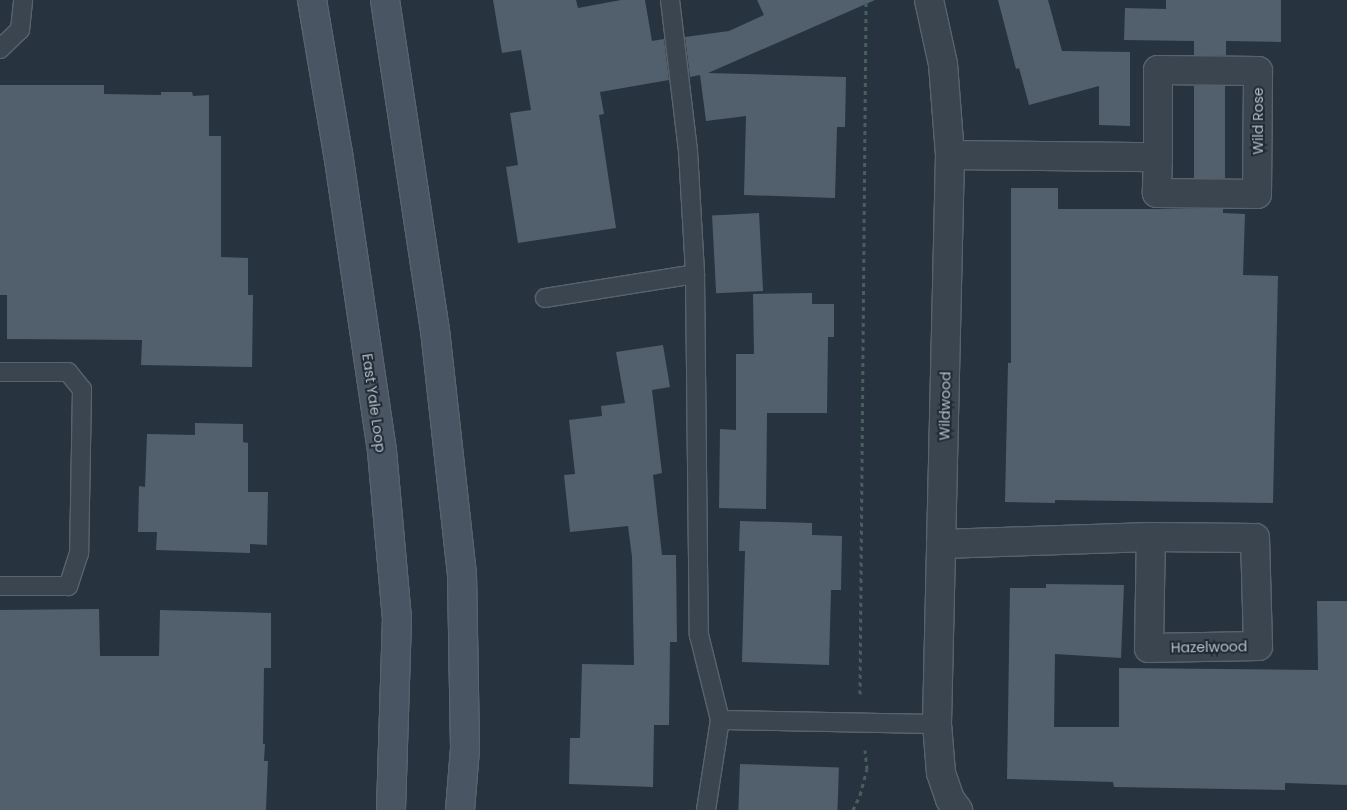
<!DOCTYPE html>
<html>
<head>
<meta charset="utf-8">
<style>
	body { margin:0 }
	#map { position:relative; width:1347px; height:810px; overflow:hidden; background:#27343f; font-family:Poppins,sans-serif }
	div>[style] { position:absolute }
	.building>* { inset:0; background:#525f6d; transform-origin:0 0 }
	.path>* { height:3px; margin-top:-1.5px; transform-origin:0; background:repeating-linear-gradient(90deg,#495e5e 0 4px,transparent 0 8px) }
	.roads { filter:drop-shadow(1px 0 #59636d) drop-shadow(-1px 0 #59636d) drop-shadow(0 1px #59636d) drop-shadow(0 -1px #59636d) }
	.lane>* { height:18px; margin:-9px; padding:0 9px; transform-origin:9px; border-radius:9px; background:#3b454f }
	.street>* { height:28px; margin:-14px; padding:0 14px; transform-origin:14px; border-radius:14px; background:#3b454f }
	.secondary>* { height:28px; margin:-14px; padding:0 14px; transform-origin:14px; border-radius:14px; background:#495562 }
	span { translate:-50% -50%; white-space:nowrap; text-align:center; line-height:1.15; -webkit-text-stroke:4px #1f2a34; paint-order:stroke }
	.street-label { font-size:14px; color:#b7c0ca }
</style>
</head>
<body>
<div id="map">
	<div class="building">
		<i style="clip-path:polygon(493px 0,576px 0,578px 8px,621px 0,645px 0,652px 41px,664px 39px,669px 80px,600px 92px,604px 114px,599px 115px,616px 228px,518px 243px,506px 167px,518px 165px,510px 113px,531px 110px,521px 50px,502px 53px)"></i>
		<i style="clip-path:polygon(757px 0,875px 0,708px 73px,846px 77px,845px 127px,837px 127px,835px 198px,744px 195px,746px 116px,706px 121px,700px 75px,690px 77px,685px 37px,729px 31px,764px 15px)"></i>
		<i style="clip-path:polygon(998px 0,1048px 0,1062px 51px,1130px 52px,1130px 126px,1099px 125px,1099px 86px,1029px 105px,1019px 68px,1016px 69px)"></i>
		<i style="clip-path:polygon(1166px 0,1281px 0,1281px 42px,1226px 41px,1226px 55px,1194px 55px,1194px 41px,1124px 40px,1125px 8px,1166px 9px)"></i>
		<i style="clip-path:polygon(0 85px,104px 85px,104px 94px,161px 95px,161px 92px,192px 92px,193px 96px,209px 95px,209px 136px,221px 136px,221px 257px,248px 258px,248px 295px,253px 295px,252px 367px,141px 365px,142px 340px,7px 339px,7px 295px,0 295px)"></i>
		<i style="left:1194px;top:86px;width:31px;height:92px"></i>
		<i style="clip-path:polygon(1011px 188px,1058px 188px,1058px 209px,1223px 209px,1223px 213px,1245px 214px,1243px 275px,1278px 276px,1273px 503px,1055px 500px,1055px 503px,1005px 502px,1008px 363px,1011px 363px)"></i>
		<i style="left:759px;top:213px;width:78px;height:47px;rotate:87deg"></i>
		<i style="clip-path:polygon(812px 293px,812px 304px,834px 304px,834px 337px,828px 337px,827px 413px,767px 413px,766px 509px,719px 508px,720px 429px,736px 430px,736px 354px,754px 354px,753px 294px)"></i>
		<i style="clip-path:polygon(663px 345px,670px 387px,652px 390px,662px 473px,653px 475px,662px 555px,676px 555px,677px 642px,670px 642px,669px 725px,654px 725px,653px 787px,569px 784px,570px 738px,580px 738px,582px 664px,634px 665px,632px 557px,628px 526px,570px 532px,564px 475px,575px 474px,569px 420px,602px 416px,601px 406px,625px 403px,616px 352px)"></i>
		<i style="clip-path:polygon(195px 423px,243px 424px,243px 442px,248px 443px,248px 492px,268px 492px,267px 545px,250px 544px,250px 553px,156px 550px,157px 532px,138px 532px,139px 486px,145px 487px,147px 434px,195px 435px)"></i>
		<i style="clip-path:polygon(740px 521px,812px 523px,812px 535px,842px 536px,841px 590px,831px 590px,829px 665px,742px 662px,745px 551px,739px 551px)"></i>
		<i style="clip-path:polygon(1046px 584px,1124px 585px,1121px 658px,1055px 654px,1054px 727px,1119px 727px,1119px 668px,1318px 670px,1317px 601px,1347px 601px,1347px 785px,1285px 783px,1285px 790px,1114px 787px,1113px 782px,1007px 779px,1010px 588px,1046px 588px)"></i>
		<i style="clip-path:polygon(99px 609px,100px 656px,159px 656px,160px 610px,271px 613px,271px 668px,264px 668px,263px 744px,265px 744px,264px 761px,268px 761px,266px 810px,0 810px,0 610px)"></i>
		<i style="left:740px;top:764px;width:99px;height:46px;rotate:2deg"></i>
	</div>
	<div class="path">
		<i style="left:860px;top:694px;width:694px;rotate:-89.5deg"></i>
		<i style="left:853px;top:810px;width:17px;rotate:-65deg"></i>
		<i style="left:860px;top:795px;width:27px;rotate:-75deg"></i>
		<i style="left:867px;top:769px;width:19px;rotate:-96deg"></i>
	</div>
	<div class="roads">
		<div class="lane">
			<i style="left:670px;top:0;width:152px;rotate:83.2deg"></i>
			<i style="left:688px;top:151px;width:123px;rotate:86.7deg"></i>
			<i style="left:695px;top:274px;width:361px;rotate:89.4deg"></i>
			<i style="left:699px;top:635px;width:88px;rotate:76.1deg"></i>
			<i style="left:720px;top:720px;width:217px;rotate:1.1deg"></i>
			<i style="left:0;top:49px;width:28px;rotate:-44deg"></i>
			<i style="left:20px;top:30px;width:30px;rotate:-84deg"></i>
			<i style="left:545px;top:298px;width:152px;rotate:-9.1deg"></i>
			<i style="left:0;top:372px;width:68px"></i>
			<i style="left:68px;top:372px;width:22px;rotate:51deg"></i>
			<i style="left:82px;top:389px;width:164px;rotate:91deg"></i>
			<i style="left:79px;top:553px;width:35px;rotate:108deg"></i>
			<i style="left:68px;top:586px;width:68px;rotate:180deg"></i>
			<i style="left:706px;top:810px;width:91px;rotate:-81.2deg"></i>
		</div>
		<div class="street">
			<i style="left:929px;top:0;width:66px;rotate:77.7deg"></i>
			<i style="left:943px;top:64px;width:91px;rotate:85.6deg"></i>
			<i style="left:950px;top:155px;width:569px;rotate:91.31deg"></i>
			<i style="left:937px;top:724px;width:49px;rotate:85.3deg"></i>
			<i style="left:941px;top:773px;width:28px;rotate:71deg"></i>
			<i style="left:950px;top:799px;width:14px;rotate:54deg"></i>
			<i style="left:950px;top:155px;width:208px;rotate:0.6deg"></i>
			<i style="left:1158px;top:157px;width:36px;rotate:92deg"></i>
			<i style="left:1157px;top:193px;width:100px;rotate:0.6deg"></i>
			<i style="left:1257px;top:194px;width:123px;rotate:-89.5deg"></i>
			<i style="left:1258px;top:71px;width:100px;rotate:-179.4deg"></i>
			<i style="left:1158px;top:70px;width:87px;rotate:90deg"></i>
			<i style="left:941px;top:544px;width:210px;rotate:-1.9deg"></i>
			<i style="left:1151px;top:537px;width:104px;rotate:0.6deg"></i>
			<i style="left:1255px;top:538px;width:108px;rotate:88.4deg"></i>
			<i style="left:1258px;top:646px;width:109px;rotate:178.9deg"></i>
			<i style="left:1149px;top:648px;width:111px;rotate:-89deg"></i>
		</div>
		<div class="secondary">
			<i style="left:312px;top:0;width:155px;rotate:80.4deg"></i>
			<i style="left:338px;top:153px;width:301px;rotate:81.6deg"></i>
			<i style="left:382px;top:451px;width:168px;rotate:84.9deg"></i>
			<i style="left:397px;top:618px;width:192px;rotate:91.8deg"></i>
			<i style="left:385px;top:0;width:334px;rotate:81.4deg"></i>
			<i style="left:435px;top:330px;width:246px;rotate:83.7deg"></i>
			<i style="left:462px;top:575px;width:174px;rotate:89deg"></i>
			<i style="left:465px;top:749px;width:61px;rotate:94.7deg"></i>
		</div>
	</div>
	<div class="street-label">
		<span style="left:1258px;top:121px;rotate:-90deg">Wild Rose</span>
		<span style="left:374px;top:403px;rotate:82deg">East Yale Loop</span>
		<span style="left:945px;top:406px;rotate:-89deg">Wildwood</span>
		<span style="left:1209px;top:647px;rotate:-1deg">Hazelwood</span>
	</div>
</div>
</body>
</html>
